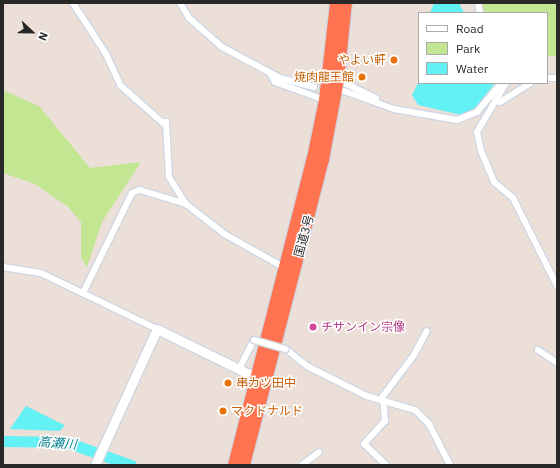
<!DOCTYPE html>
<html>
<head>
<meta charset="utf-8">
<style>
	body { margin:0 }
	#map { position:relative; width:560px; height:468px; overflow:hidden; background:#ecdfd8; font-family:"IBM Plex Sans","Noto Sans JP",sans-serif }
	div>[style] { position:absolute }
	.green>* { inset:0; background:#c2e691 }
	.water>* { inset:0; background:#64f1f6 }
	.river>* { height:11px; margin:-5.5px; padding:0 5.5px; transform-origin:5.5px; border-radius:5.5px; background:#64f1f6 }
	.roads { filter:drop-shadow(1px 0 #ced7e3) drop-shadow(-1px 0 #ced7e3) drop-shadow(0 1px #ced7e3) drop-shadow(0 -1px #ced7e3) }
	.street>* { height:6px; margin:-3px; padding:0 3px; transform-origin:3px; border-radius:3px; background:#fff }
	.secondary>* { height:9px; margin:-4.5px; padding:0 4.5px; transform-origin:4.5px; border-radius:4.5px; background:#fff }
	.highway>* { height:12px; margin:-6px; padding:0 6px; transform-origin:6px; border-radius:6px; background:#ff7350 }
	.bridges { filter:drop-shadow(1px 0 #ced7e3) drop-shadow(-1px 0 #ced7e3) drop-shadow(0 1px #ced7e3) drop-shadow(0 -1px #ced7e3) }
	.street-bridge>* { height:6px; margin:-3px; padding:0 3px; transform-origin:3px; border-radius:3px; background:#fff }
	.dots>* { width:11px; height:11px; translate:-50% -50%; box-sizing:border-box; border:2px solid #fff; border-radius:50% }
	span { translate:-50% -50%; white-space:nowrap; text-align:center; line-height:1.15; -webkit-text-stroke:3px #fff; paint-order:stroke }
	.food-label { font-size:12px; color:#c56008 }
	.right { translate:-100% -50%; text-align:right }
	.left { translate:0 -50%; text-align:left }
	.street-label { font-size:12px; color:#282828 }
	.hotel-label { font-size:12px; color:#b23c85 }
	.water-label { font-size:13px; color:#068291; font-style:italic }
	.frame { position:absolute; inset:0; border:4px solid #282828; pointer-events:none }
	.legend { position:absolute; left:418px; top:12px; width:130px; height:72px; box-sizing:border-box; background:#fff; border:1px solid #a9a9a9; margin:0; padding:5px 7px; list-style:none; font-size:12px; color:#282828 }
	.legend li { display:flex; align-items:center; gap:8px; height:20px }
	.legend b { width:20px; border:1px solid #a9a9a9 }
	.north { position:absolute; left:12px; top:12px; width:40px; height:40px; -webkit-text-stroke:3px #fff; paint-order:stroke; rotate:112deg; font-size:11px; font-weight:700; line-height:16px; text-align:center; color:#282828 }
	.north::after { content:''; display:block; margin:auto; width:14px; height:18px; background:#282828; clip-path:polygon(50% 0,100% 100%,50% 72%,0 100%) }
</style>
</head>
<body>
<div id="map">
	<div class="green">
		<i style="clip-path:polygon(482px 3px,557px 3px,557px 56px,547px 56px,547px 13px,485px 13px)"></i>
		<i style="clip-path:polygon(3px 90px,39px 106px,90px 168px,141px 162px,102px 222px,87px 267px,81px 257px,81px 222px,67px 206px,35px 184px,3px 173px)"></i>
	</div>
	<div class="water">
		<i style="clip-path:polygon(434px 3px,459px 3px,464px 13px,430px 13px)"></i>
		<i style="clip-path:polygon(419px 81px,419px 83px,495px 83px,475px 108px,461px 115px,418px 105px,412px 95px)"></i>
		<i style="clip-path:polygon(26px 406px,64px 425px,63px 428px,59px 431px,10px 429px)"></i>
	</div>
	<div class="river">
		<i style="left:3px;top:441px;width:63px;rotate:0.9deg"></i>
		<i style="left:66px;top:442px;width:69px;rotate:19.5deg"></i>
	</div>
	<div class="roads">
		<div class="street">
			<i style="left:73px;top:3px;width:61px;rotate:57.1deg"></i>
			<i style="left:106px;top:54px;width:35px;rotate:65deg"></i>
			<i style="left:121px;top:86px;width:56px;rotate:41.4deg"></i>
			<i style="left:163px;top:123px;width:3px;rotate:-18deg"></i>
			<i style="left:166px;top:122px;width:55px;rotate:86.9deg"></i>
			<i style="left:169px;top:177px;width:32px;rotate:58deg"></i>
			<i style="left:180px;top:3px;width:17px;rotate:59deg"></i>
			<i style="left:189px;top:18px;width:44px;rotate:41.3deg"></i>
			<i style="left:222px;top:47px;width:66px;rotate:28.1deg"></i>
			<i style="left:280px;top:78px;width:35px;rotate:15deg"></i>
			<i style="left:478px;top:3px;width:10px;rotate:79deg"></i>
			<i style="left:270px;top:73px;width:10px;rotate:61deg"></i>
			<i style="left:275px;top:82px;width:53px;rotate:19.8deg"></i>
			<i style="left:547px;top:78px;width:10px"></i>
			<i style="left:338px;top:80px;width:42px;rotate:25.3deg"></i>
			<i style="left:506px;top:83px;width:57px;rotate:120.6deg"></i>
			<i style="left:477px;top:132px;width:19px;rotate:78deg"></i>
			<i style="left:481px;top:151px;width:34px;rotate:67deg"></i>
			<i style="left:494px;top:182px;width:25px;rotate:40deg"></i>
			<i style="left:513px;top:198px;width:98px;rotate:63.4deg"></i>
			<i style="left:344px;top:91px;width:53px;rotate:19.8deg"></i>
			<i style="left:394px;top:109px;width:64px;rotate:9.9deg"></i>
			<i style="left:457px;top:120px;width:22px;rotate:-22deg"></i>
			<i style="left:477px;top:112px;width:38px;rotate:-50deg"></i>
			<i style="left:495px;top:100px;width:5px;rotate:22deg"></i>
			<i style="left:500px;top:102px;width:36px;rotate:-32deg"></i>
			<i style="left:3px;top:267px;width:38px;rotate:9deg"></i>
			<i style="left:41px;top:273px;width:129px;rotate:25.8deg"></i>
			<i style="left:83px;top:293px;width:111px;rotate:-63.9deg"></i>
			<i style="left:132px;top:193px;width:9px;rotate:-21deg"></i>
			<i style="left:140px;top:190px;width:48px;rotate:16.9deg"></i>
			<i style="left:186px;top:204px;width:51px;rotate:37.8deg"></i>
			<i style="left:226px;top:235px;width:68px;rotate:29.2deg"></i>
			<i style="left:286px;top:349px;width:27px;rotate:39deg"></i>
			<i style="left:307px;top:366px;width:67px;rotate:26.6deg"></i>
			<i style="left:367px;top:396px;width:50px;rotate:16.3deg"></i>
			<i style="left:415px;top:410px;width:20px;rotate:45deg"></i>
			<i style="left:429px;top:424px;width:46px;rotate:62.9deg"></i>
			<i style="left:538px;top:350px;width:23px;rotate:34deg"></i>
			<i style="left:239px;top:369px;width:33px;rotate:-63deg"></i>
			<i style="left:302px;top:465px;width:21px;rotate:-37deg"></i>
			<i style="left:386px;top:465px;width:30px;rotate:-136deg"></i>
			<i style="left:364px;top:444px;width:31px;rotate:-48deg"></i>
			<i style="left:385px;top:421px;width:25px;rotate:-95deg"></i>
			<i style="left:383px;top:396px;width:51px;rotate:-52.9deg"></i>
			<i style="left:414px;top:355px;width:27px;rotate:-62deg"></i>
		</div>
		<div class="secondary">
			<i style="left:95px;top:465px;width:149px;rotate:-65.5deg"></i>
			<i style="left:157px;top:329px;width:111px;rotate:26.1deg"></i>
		</div>
		<div class="highway">
			<i style="left:234px;top:465px;width:317px;rotate:-75.6deg"></i>
			<i style="left:313px;top:158px;width:59px;rotate:-78.3deg"></i>
			<i style="left:325px;top:100px;width:98px;rotate:-83.5deg"></i>
			<i style="left:244px;top:465px;width:315px;rotate:-75.5deg"></i>
			<i style="left:323px;top:160px;width:81px;rotate:-79.4deg"></i>
			<i style="left:338px;top:80px;width:77px;rotate:-84.1deg"></i>
		</div>
	</div>
	<div class="bridges">
		<div class="street-bridge">
			<i style="left:254px;top:340px;width:33px;rotate:16deg"></i>
		</div>
	</div>
	<div class="dots">
		<i style="left:394px;top:60px;background:#e8710a"></i>
		<i style="left:362px;top:77px;background:#e8710a"></i>
		<i style="left:313px;top:327px;background:#d1479c"></i>
		<i style="left:228px;top:383px;background:#e8710a"></i>
		<i style="left:223px;top:411px;background:#e8710a"></i>
	</div>
	<div class="food-label">
		<span class="right" style="left:386px;top:60px">やよい軒</span>
		<span class="right" style="left:354px;top:77px">焼肉龍王館</span>
		<span class="left" style="left:236px;top:383px">串カツ田中</span>
		<span class="left" style="left:231px;top:411px">マクドナルド</span>
	</div>
	<div class="street-label">
		<span style="left:304px;top:236px;rotate:-75deg">国道3号</span>
	</div>
	<div class="hotel-label">
		<span class="left" style="left:321px;top:327px">チサンイン宗像</span>
	</div>
	<div class="water-label">
		<span style="left:57px;top:444px;rotate:5deg">高瀬川</span>
	</div>
	<div class="frame"></div>
	<ul class="legend">
	<li><b style="height:5px;background:#fff"></b>Road</li>
	<li><b style="height:11px;background:#c2e691"></b>Park</li>
	<li><b style="height:11px;background:#64f1f6"></b>Water</li>
	</ul>
	<div class="north">N</div>
</div>
</body>
</html>
